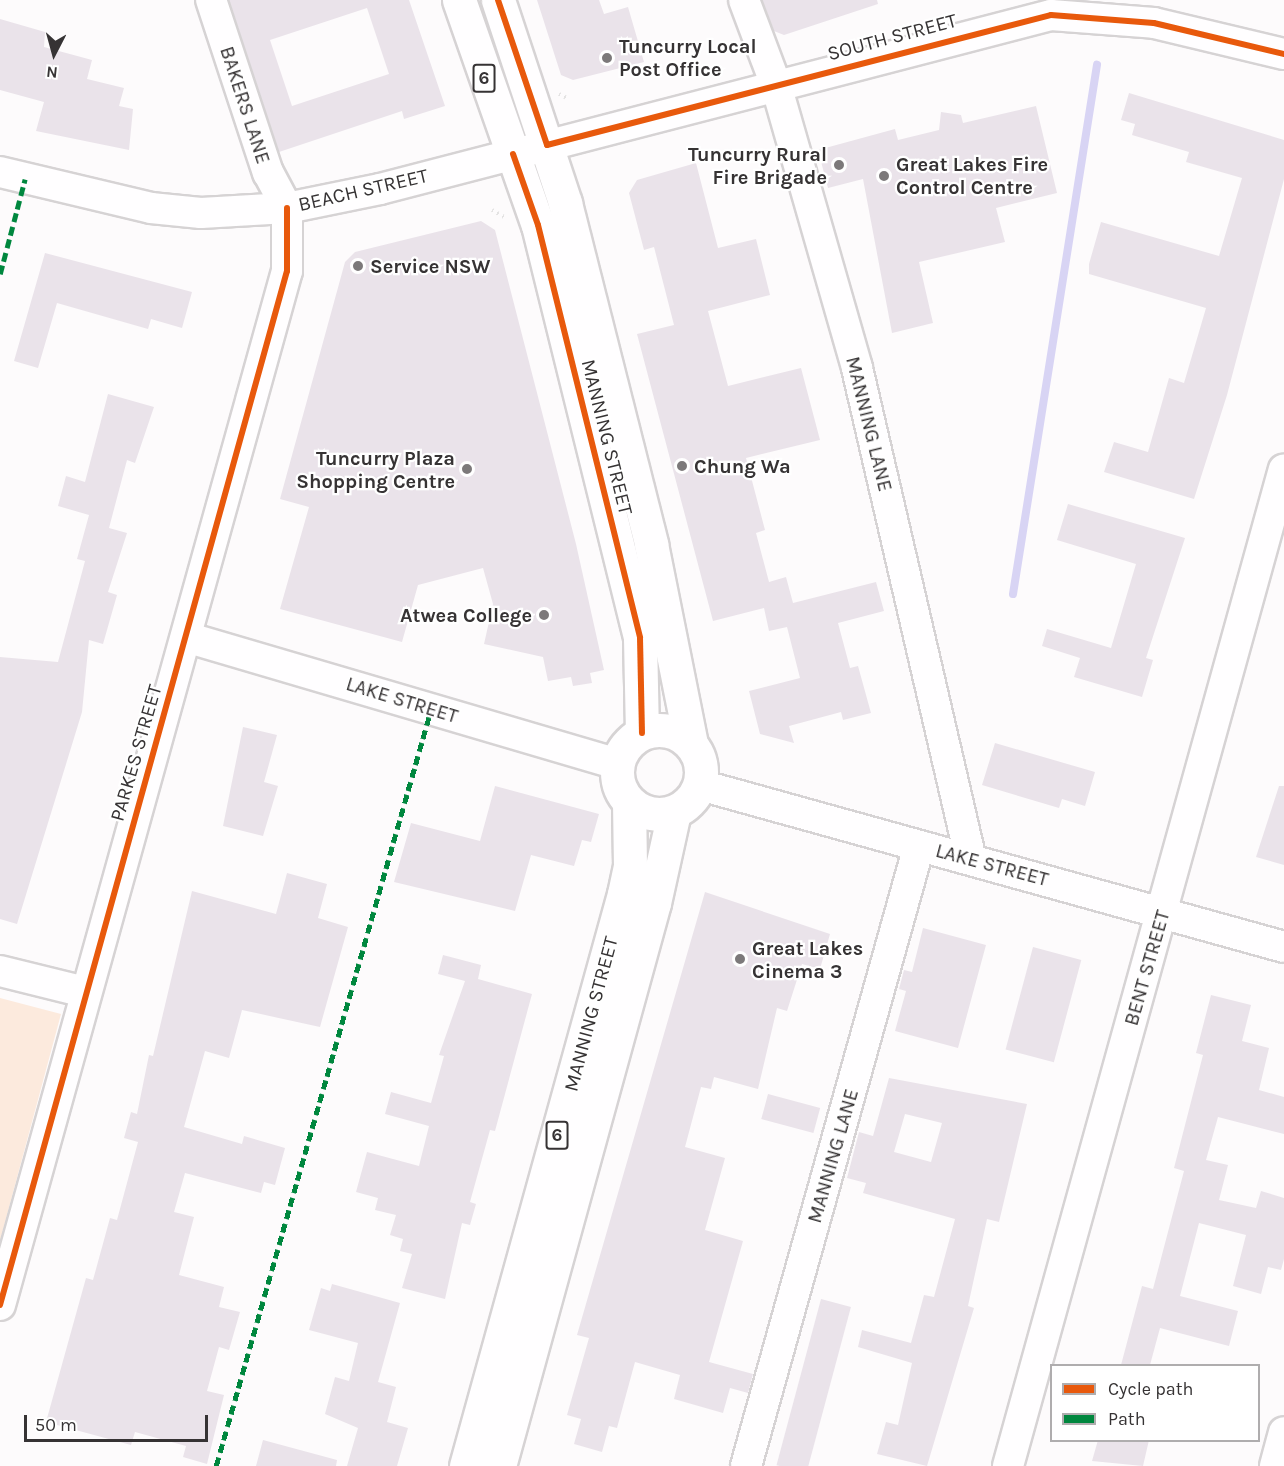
<!DOCTYPE html>
<html>
<head>
<meta charset="utf-8">
<style>
	body { margin:0 }
	#map { position:relative; width:1284px; height:1466px; overflow:hidden; background:#fdfbfc; font-family:Karla,sans-serif }
	div>[style] { position:absolute }
	.green>* { inset:0; background:#fceadd }
	.stream>* { height:8px; margin:-4px; padding:0 4px; transform-origin:4px; border-radius:4px; background:#d8d4f4 }
	.building>* { inset:0; background:#eae3ea; transform-origin:0 0 }
	.path>* { height:4px; margin-top:-2px; transform-origin:0; background:repeating-linear-gradient(90deg,#e4e3e3 0 1.5px,transparent 0 6px) }
	.roads { filter:drop-shadow(2px 0 #d6d3d4) drop-shadow(-2px 0 #d6d3d4) drop-shadow(0 2px #d6d3d4) drop-shadow(0 -2px #d6d3d4) }
	.minor>* { height:30px; margin:-15px; padding:0 15px; transform-origin:15px; border-radius:15px; background:#fffeff }
	.major>* { height:33px; margin:-16.5px; padding:0 16.5px; transform-origin:16.5px; border-radius:16.5px; background:#fffeff }
	.major>.ring { margin:-16.5px; padding:0; box-sizing:content-box; background:none; border:33px solid #fffeff; border-radius:50% }
	.quiet>* { height:4.5px; margin-top:-2.25px; transform-origin:0; background:repeating-linear-gradient(90deg,#00873e 0 9px,transparent 0 13.5px) }
	.cycleway>* { height:6px; margin:-3px; padding:0 3px; transform-origin:3px; border-radius:3px; background:#e8590c }
	.dots>* { width:16px; height:16px; translate:-50% -50%; box-sizing:border-box; border:3px solid #fff; border-radius:50% }
	span { translate:-50% -50%; white-space:nowrap; text-align:center; line-height:1.15; -webkit-text-stroke:4.5px #fff; paint-order:stroke }
	.shield-label span { padding:2px 4px; background:#fff; border:2px solid; border-radius:4px; -webkit-text-stroke-width:0 }
	.shield-label { font-size:18px; color:#363334; font-weight:700 }
	.street-label { font-size:20px; color:#363334 }
	.poi-label { font-size:20px; color:#363334; font-weight:700 }
	.left { translate:0 -50%; text-align:left }
	.right { translate:-100% -50%; text-align:right }
	.legend { position:absolute; left:1050px; top:1364px; width:210px; height:78px; box-sizing:border-box; background:#fff; border:2px solid #afadae; margin:0; padding:8px 10px; list-style:none; font-size:18px; color:#363334 }
	.legend li { display:flex; align-items:center; gap:12px; height:30px }
	.legend b { width:30px; border:2px solid #afadae }
	.north { position:absolute; left:24px; top:24px; width:60px; height:60px; -webkit-text-stroke:4px #fff; paint-order:stroke; rotate:186deg; font-size:16px; font-weight:700; line-height:24px; text-align:center; color:#363334 }
	.north::after { content:''; display:block; margin:auto; width:21px; height:27px; background:#363334; clip-path:polygon(50% 0,100% 100%,50% 72%,0 100%) }
	.scale { position:absolute; left:24px; top:1415px; width:184px; height:27px; box-sizing:border-box; border:3px solid #363334; border-top:0; padding-left:8px; font-size:18px; line-height:21px; white-space:nowrap; color:#363334; -webkit-text-stroke:4px #fff; paint-order:stroke }
</style>
</head>
<body>
<div id="map">
	<div class="green">
		<i style="clip-path:polygon(0 998px,61px 1014px,0 1241px)"></i>
	</div>
	<div class="stream">
		<i style="left:1013px;top:594px;width:536px;rotate:-80.98deg"></i>
	</div>
	<div class="building">
		<i style="clip-path:polygon(evenodd,229px 0,409px 0,445px 106px,404px 119px,402px 111px,279px 152px,229px 0,367px 8px,389px 74px,292px 106px,270px 40px,367px 8px)"></i>
		<i style="clip-path:polygon(537px 0,599px 0,604px 14px,628px 7px,644px 62px,573px 80px,561px 75px)"></i>
		<i style="clip-path:polygon(762px 0,877px 0,878px 4px,784px 35px,774px 31px)"></i>
		<i style="clip-path:polygon(0 19px,45px 32px,44px 47px,92px 60px,87px 79px,124px 88px,119px 106px,133px 109px,129px 150px,36px 131px,44px 102px,0 90px)"></i>
		<i style="clip-path:polygon(1129px 93px,1284px 140px,1284px 179px,1227px 395px,1194px 499px,1104px 472px,1114px 442px,1148px 452px,1169px 378px,1184px 383px,1206px 308px,1089px 274px,1089px 264px,1101px 222px,1219px 256px,1242px 178px,1186px 162px,1189px 152px,1132px 135px,1135px 124px,1121px 120px)"></i>
		<i style="clip-path:polygon(1036px 106px,1057px 193px,996px 208px,1005px 242px,919px 262px,933px 323px,892px 333px,863px 179px,828px 188px,818px 150px,895px 129px,898px 140px,939px 130px,941px 112px,961px 115px,963px 123px)"></i>
		<i style="clip-path:polygon(696px 163px,718px 248px,756px 239px,770px 295px,708px 311px,728px 386px,801px 368px,820px 440px,746px 458px,765px 530px,756px 533px,769px 582px,786px 577px,793px 603px,876px 582px,884px 611px,838px 623px,850px 668px,858px 666px,871px 713px,843px 720px,841px 712px,789px 726px,794px 743px,760px 734px,749px 691px,800px 678px,787px 627px,769px 631px,764px 608px,713px 621px,637px 334px,674px 325px,654px 247px,644px 250px,629px 193px,637px 180px)"></i>
		<i style="clip-path:polygon(481px 221px,495px 230px,576px 544px,604px 670px,590px 673px,592px 683px,573px 686px,571px 677px,548px 681px,543px 657px,484px 644px,493px 604px,483px 568px,418px 585px,402px 642px,280px 609px,309px 507px,280px 499px,345px 262px,355px 252px)"></i>
		<i style="clip-path:polygon(45px 253px,192px 292px,182px 328px,151px 319px,148px 329px,57px 303px,38px 368px,14px 361px)"></i>
		<i style="clip-path:polygon(108px 394px,154px 407px,135px 463px,127px 460px,109px 528px,127px 533px,108px 592px,117px 595px,103px 644px,89px 640px,82px 712px,17px 924px,0 919px,0 657px,58px 662px,85px 561px,77px 559px,89px 515px,58px 506px,66px 476px,85px 482px)"></i>
		<i style="clip-path:polygon(1068px 504px,1185px 538px,1146px 658px,1153px 660px,1142px 697px,1074px 677px,1080px 658px,1042px 646px,1047px 629px,1111px 648px,1136px 564px,1057px 540px)"></i>
		<i style="clip-path:polygon(243px 727px,277px 735px,264px 782px,278px 786px,263px 836px,223px 826px)"></i>
		<i style="clip-path:polygon(995px 743px,1095px 772px,1085px 806px,1062px 799px,1059px 808px,982px 785px)"></i>
		<i style="clip-path:polygon(495px 786px,599px 814px,591px 842px,582px 840px,574px 866px,531px 855px,515px 911px,394px 882px,411px 823px,480px 841px)"></i>
		<i style="clip-path:polygon(1279px 786px,1284px 786px,1284px 865px,1256px 857px)"></i>
		<i style="clip-path:polygon(287px 873px,327px 884px,318px 918px,348px 927px,320px 1027px,242px 1010px,229px 1058px,205px 1051px,184px 1127px,242px 1144px,244px 1136px,285px 1148px,275px 1185px,264px 1182px,261px 1193px,185px 1173px,174px 1212px,194px 1217px,179px 1275px,224px 1287px,219px 1307px,240px 1312px,229px 1350px,219px 1347px,207px 1391px,224px 1395px,207px 1464px,183px 1457px,186px 1446px,135px 1432px,131px 1445px,46px 1422px,86px 1278px,93px 1280px,110px 1218px,117px 1220px,138px 1142px,124px 1138px,131px 1112px,137px 1114px,149px 1055px,153px 1056px,192px 891px,276px 914px)"></i>
		<i style="clip-path:polygon(705px 892px,830px 934px,820px 969px,802px 964px,787px 1011px,777px 1008px,758px 1089px,714px 1077px,711px 1089px,701px 1087px,685px 1147px,725px 1158px,705px 1230px,743px 1241px,709px 1362px,753px 1374px,748px 1393px,730px 1388px,723px 1413px,674px 1399px,680px 1375px,635px 1362px,617px 1428px,609px 1426px,602px 1452px,574px 1444px,581px 1419px,567px 1415px,589px 1338px,577px 1335px)"></i>
		<i style="clip-path:polygon(923px 928px,986px 945px,958px 1048px,895px 1031px,906px 991px,899px 989px,904px 970px,912px 972px)"></i>
		<i style="left:1033px;top:947px;width:50px;height:106px;rotate:15deg"></i>
		<i style="clip-path:polygon(443px 955px,481px 965px,478px 979px,532px 994px,495px 1131px,490px 1130px,470px 1202px,476px 1204px,470px 1225px,462px 1223px,445px 1299px,402px 1288px,412px 1254px,400px 1251px,403px 1239px,390px 1235px,396px 1215px,375px 1210px,378px 1198px,356px 1192px,367px 1152px,419px 1166px,429px 1126px,385px 1114px,391px 1092px,431px 1103px,444px 1056px,439px 1055px,465px 981px,438px 974px)"></i>
		<i style="clip-path:polygon(1211px 995px,1251px 1005px,1242px 1041px,1269px 1048px,1259px 1090px,1284px 1097px,1284px 1134px,1218px 1117px,1206px 1160px,1228px 1165px,1219px 1200px,1256px 1208px,1261px 1191px,1284px 1198px,1284px 1259px,1281px 1270px,1268px 1267px,1261px 1294px,1233px 1286px,1246px 1235px,1199px 1223px,1180px 1296px,1238px 1311px,1229px 1346px,1160px 1328px,1150px 1365px,1121px 1365px,1142px 1286px,1153px 1289px,1184px 1171px,1174px 1168px,1203px 1055px,1196px 1053px)"></i>
		<i style="clip-path:polygon(evenodd,889px 1078px,1027px 1104px,999px 1222px,987px 1219px,968px 1306px,974px 1308px,927px 1466px,877px 1454px,886px 1422px,898px 1425px,912px 1363px,858px 1347px,862px 1330px,911px 1343px,924px 1295px,934px 1297px,955px 1219px,863px 1193px,866px 1183px,847px 1178px,859px 1132px,873px 1136px,889px 1078px,905px 1114px,942px 1123px,931px 1162px,894px 1152px,905px 1114px)"></i>
		<i style="left:768px;top:1094px;width:54px;height:26px;rotate:15deg"></i>
		<i style="clip-path:polygon(332px 1284px,400px 1303px,378px 1382px,396px 1387px,387px 1422px,408px 1428px,397px 1466px,347px 1466px,358px 1428px,325px 1414px,335px 1377px,349px 1381px,358px 1343px,309px 1330px,321px 1288px,330px 1291px)"></i>
		<i style="left:821px;top:1299px;width:31px;height:172px;rotate:15deg"></i>
		<i style="clip-path:polygon(263px 1440px,337px 1460px,336px 1466px,256px 1466px)"></i>
		<i style="clip-path:polygon(1098px 1440px,1149px 1440px,1143px 1466px,1092px 1461px)"></i>
	</div>
	<div class="path">
		<i style="left:559px;top:94px;width:11px;rotate:27deg"></i>
		<i style="left:492px;top:210px;width:14px;rotate:30deg"></i>
	</div>
	<div class="roads">
		<div class="minor">
			<i style="left:744px;top:0;width:91px;rotate:69.4deg"></i>
			<i style="left:776px;top:85px;width:294px;rotate:74deg"></i>
			<i style="left:857px;top:368px;width:501px;rotate:76.96deg"></i>
			<i style="left:0;top:172px;width:155px;rotate:13.4deg"></i>
			<i style="left:151px;top:208px;width:50px;rotate:5.7deg"></i>
			<i style="left:201px;top:213px;width:86px;rotate:-3.3deg"></i>
			<i style="left:287px;top:208px;width:95px;rotate:-11.5deg"></i>
			<i style="left:380px;top:189px;width:693px;rotate:-14.54deg"></i>
			<i style="left:1051px;top:15px;width:103px;rotate:4.4deg"></i>
			<i style="left:1154px;top:23px;width:134px;rotate:13.4deg"></i>
			<i style="left:186px;top:637px;width:449px;rotate:16.4deg"></i>
			<i style="left:700px;top:785px;width:606px;rotate:15.5deg"></i>
			<i style="left:0;top:971px;width:88px;rotate:13.9deg"></i>
			<i style="left:0;top:1305px;width:1073px;rotate:-74.49deg"></i>
			<i style="left:287px;top:271px;width:63px;rotate:-90deg"></i>
			<i style="left:287px;top:208px;width:40px;rotate:-118deg"></i>
			<i style="left:268px;top:173px;width:182px;rotate:-108.2deg"></i>
			<i style="left:746px;top:1466px;width:644px;rotate:-74.41deg"></i>
			<i style="left:1008px;top:1466px;width:1034px;rotate:-74.53deg"></i>
			<i style="left:1275px;top:1466px;width:35px;rotate:-75deg"></i>
		</div>
		<div class="major">
			<i style="left:459px;top:0;width:238px;rotate:70.7deg"></i>
			<i style="left:538px;top:225px;width:425px;rotate:76.1deg"></i>
			<i style="left:640px;top:638px;width:95px;rotate:88.8deg"></i>
			<i style="left:498px;top:0;width:214px;rotate:71.7deg"></i>
			<i style="left:565px;top:203px;width:352px;rotate:75.8deg"></i>
			<i style="left:651px;top:544px;width:204px;rotate:78.7deg"></i>
			<i class="ring" style="left:617px;top:730px;width:51px;height:51px"></i>
			<i style="left:466px;top:1466px;width:593px;rotate:-74.56deg"></i>
			<i style="left:624px;top:894px;width:29px;rotate:-78deg"></i>
			<i style="left:630px;top:866px;width:64px;rotate:-90.9deg"></i>
			<i style="left:499px;top:1466px;width:584px;rotate:-74.61deg"></i>
			<i style="left:654px;top:903px;width:93px;rotate:-77.6deg"></i>
		</div>
	</div>
	<div class="quiet">
		<i style="left:0;top:274px;width:98px;rotate:-75.3deg"></i>
		<i style="left:216px;top:1466px;width:787px;rotate:-74.14deg"></i>
	</div>
	<div class="cycleway">
		<i style="left:498px;top:0;width:153px;rotate:71.3deg"></i>
		<i style="left:547px;top:145px;width:520px;rotate:-14.46deg"></i>
		<i style="left:1051px;top:15px;width:103px;rotate:4.4deg"></i>
		<i style="left:1154px;top:23px;width:134px;rotate:13.4deg"></i>
		<i style="left:513px;top:154px;width:75px;rotate:70.6deg"></i>
		<i style="left:538px;top:225px;width:425px;rotate:76.1deg"></i>
		<i style="left:640px;top:638px;width:95px;rotate:88.8deg"></i>
		<i style="left:0;top:1305px;width:1073px;rotate:-74.49deg"></i>
		<i style="left:287px;top:271px;width:63px;rotate:-90deg"></i>
	</div>
	<div class="dots">
		<i style="left:607px;top:58px;background:#7c797a"></i>
		<i style="left:839px;top:165px;background:#7c797a"></i>
		<i style="left:884px;top:176px;background:#7c797a"></i>
		<i style="left:358px;top:266px;background:#7c797a"></i>
		<i style="left:682px;top:466px;background:#7c797a"></i>
		<i style="left:467px;top:469px;background:#7c797a"></i>
		<i style="left:544px;top:615px;background:#7c797a"></i>
		<i style="left:740px;top:959px;background:#7c797a"></i>
	</div>
	<div class="shield-label">
		<span style="left:484px;top:78px">6</span>
		<span style="left:557px;top:1135px">6</span>
	</div>
	<div class="street-label">
		<span style="left:892px;top:37px;rotate:-15deg">SOUTH STREET</span>
		<span style="left:245px;top:105px;rotate:72deg">BAKERS LANE</span>
		<span style="left:363px;top:190px;rotate:-13deg">BEACH STREET</span>
		<span style="left:869px;top:424px;rotate:76deg">MANNING LANE</span>
		<span style="left:607px;top:437px;rotate:76deg">MANNING STREET</span>
		<span style="left:402px;top:700px;rotate:17deg">LAKE STREET</span>
		<span style="left:136px;top:753px;rotate:-74deg">PARKES STREET</span>
		<span style="left:992px;top:865px;rotate:15deg">LAKE STREET</span>
		<span style="left:1147px;top:968px;rotate:-74deg">BENT STREET</span>
		<span style="left:591px;top:1014px;rotate:-75deg">MANNING STREET</span>
		<span style="left:833px;top:1156px;rotate:-74deg">MANNING LANE</span>
	</div>
	<div class="poi-label">
		<span class="left" style="left:619px;top:58px">Tuncurry Local<br>Post Office</span>
		<span class="right" style="left:827px;top:166px">Tuncurry Rural<br>Fire Brigade</span>
		<span class="left" style="left:896px;top:176px">Great Lakes Fire<br>Control Centre</span>
		<span class="left" style="left:370px;top:266px">Service NSW</span>
		<span class="right" style="left:455px;top:470px">Tuncurry Plaza<br>Shopping Centre</span>
		<span class="left" style="left:694px;top:466px">Chung Wa</span>
		<span class="right" style="left:532px;top:615px">Atwea College</span>
		<span class="left" style="left:752px;top:960px">Great Lakes<br>Cinema 3</span>
	</div>
	<ul class="legend">
	<li><b style="height:8px;background:#e8590c"></b>Cycle path</li>
	<li><b style="height:8px;background:#00873e"></b>Path</li>
	</ul>
	<div class="north">N</div>
	<div class="scale">50 m</div>
</div>
</body>
</html>
